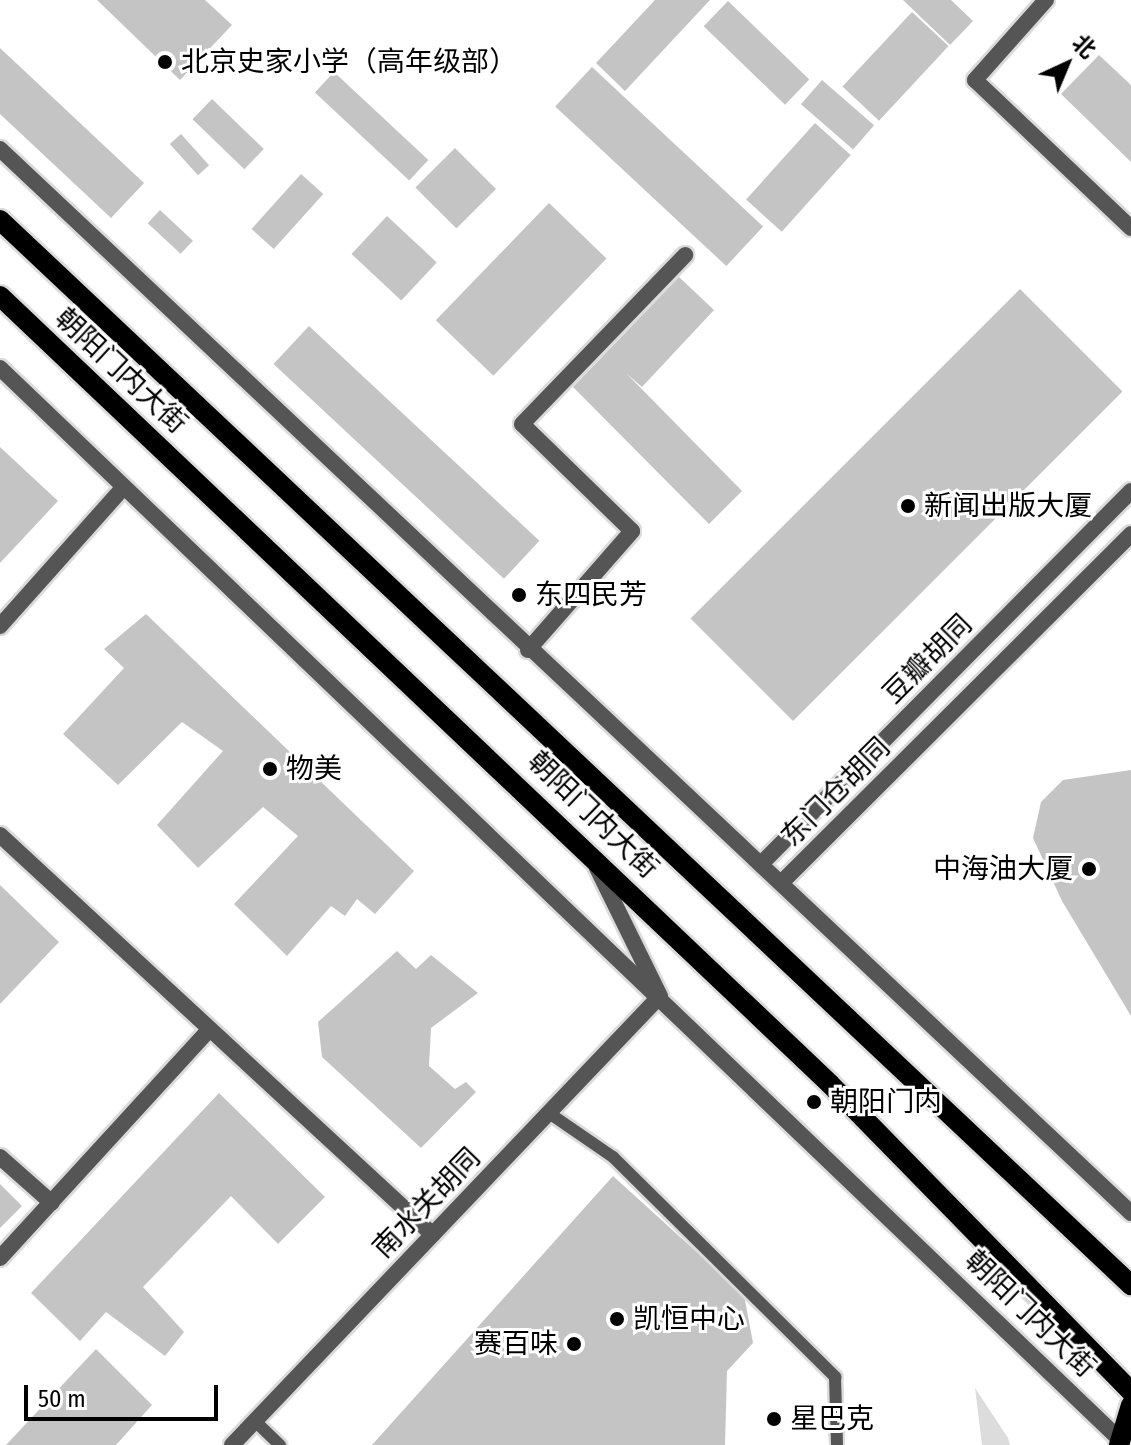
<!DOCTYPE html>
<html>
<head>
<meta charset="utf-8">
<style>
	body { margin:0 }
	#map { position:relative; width:1131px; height:1445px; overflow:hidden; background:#fff; font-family:"Fira Sans Condensed","Noto Sans SC",sans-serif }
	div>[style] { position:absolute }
	.green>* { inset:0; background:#dcdcdc }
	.building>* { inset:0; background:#c4c4c4; transform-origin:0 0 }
	.roads { filter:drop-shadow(2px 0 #dbdbdb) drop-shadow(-2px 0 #dbdbdb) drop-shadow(0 2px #dbdbdb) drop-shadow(0 -2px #dbdbdb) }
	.service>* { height:12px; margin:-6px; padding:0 6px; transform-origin:6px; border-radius:6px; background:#555 }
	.minor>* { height:16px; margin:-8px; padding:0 8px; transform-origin:8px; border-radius:8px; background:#555 }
	.tertiary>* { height:16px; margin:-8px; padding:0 8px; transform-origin:8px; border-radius:8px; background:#555 }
	.primary>* { height:20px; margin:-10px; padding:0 10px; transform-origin:10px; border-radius:10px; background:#000 }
	.dots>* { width:22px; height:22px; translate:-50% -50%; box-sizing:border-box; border:4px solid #fff; border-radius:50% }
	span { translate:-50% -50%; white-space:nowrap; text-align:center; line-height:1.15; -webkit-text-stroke:6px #fff; paint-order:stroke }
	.poi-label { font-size:28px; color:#000 }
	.left { translate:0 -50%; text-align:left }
	.right { translate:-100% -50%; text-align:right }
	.street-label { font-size:28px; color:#000 }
	.north { position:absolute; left:1027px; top:24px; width:80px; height:80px; -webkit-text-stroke:6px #fff; paint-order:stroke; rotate:44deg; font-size:22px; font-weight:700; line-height:32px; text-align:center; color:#000 }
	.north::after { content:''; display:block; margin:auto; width:28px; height:36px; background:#000; clip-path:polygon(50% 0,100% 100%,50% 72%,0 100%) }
	.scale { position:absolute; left:24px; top:1385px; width:194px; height:36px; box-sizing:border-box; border:4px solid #000; border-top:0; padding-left:10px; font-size:24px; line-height:28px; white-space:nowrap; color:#000; -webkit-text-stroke:6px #fff; paint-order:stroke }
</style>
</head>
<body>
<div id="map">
	<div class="green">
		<i style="clip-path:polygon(975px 1388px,1008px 1438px,1010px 1445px,982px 1445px)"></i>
	</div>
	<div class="building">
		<i style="clip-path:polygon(97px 0,205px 0,232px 25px,180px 80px)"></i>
		<i style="clip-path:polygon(655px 0,710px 0,625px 91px,596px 63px)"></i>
		<i style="clip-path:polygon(903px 0,951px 0,973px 21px,950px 45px)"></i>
		<i style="left:728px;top:1px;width:113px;height:35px;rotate:44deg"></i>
		<i style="left:912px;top:12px;width:50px;height:102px;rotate:43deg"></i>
		<i style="clip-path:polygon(0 48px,144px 183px,111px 218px,0 114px)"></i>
		<i style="clip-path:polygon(1099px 55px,1131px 85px,1131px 162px,1061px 94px)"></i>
		<i style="left:592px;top:67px;width:234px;height:54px;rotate:43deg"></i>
		<i style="left:334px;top:72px;width:129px;height:28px;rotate:43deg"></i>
		<i style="left:822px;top:80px;width:69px;height:32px;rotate:41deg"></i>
		<i style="left:212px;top:99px;width:72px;height:28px;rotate:44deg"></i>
		<i style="left:815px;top:123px;width:48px;height:103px;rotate:42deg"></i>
		<i style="left:181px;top:134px;width:42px;height:15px;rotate:48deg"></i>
		<i style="left:455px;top:148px;width:58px;height:56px;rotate:45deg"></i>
		<i style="left:301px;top:174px;width:30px;height:74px;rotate:42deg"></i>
		<i style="left:549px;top:203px;width:80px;height:163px;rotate:44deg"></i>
		<i style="left:160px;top:210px;width:45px;height:18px;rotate:43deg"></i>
		<i style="left:387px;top:216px;width:68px;height:52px;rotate:43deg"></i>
		<i style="clip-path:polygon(679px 277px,714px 310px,642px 387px,626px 373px,742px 491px,709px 524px,573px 387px)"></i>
		<i style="left:1020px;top:289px;width:145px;height:466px;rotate:45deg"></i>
		<i style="left:309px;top:326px;width:315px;height:52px;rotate:43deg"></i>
		<i style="clip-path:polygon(0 447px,58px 501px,0 563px)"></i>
		<i style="clip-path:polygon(146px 614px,414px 871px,375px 914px,357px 899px,345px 916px,331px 906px,287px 956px,234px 904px,298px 836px,263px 807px,198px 868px,157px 825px,223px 751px,182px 722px,118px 785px,63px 734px,124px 668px,104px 649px)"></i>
		<i style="clip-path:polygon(1131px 770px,1131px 1016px,1062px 901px,1033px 838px,1041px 802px,1063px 780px)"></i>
		<i style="clip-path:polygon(0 885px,59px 942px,0 1004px)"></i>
		<i style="clip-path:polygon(397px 951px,416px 969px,431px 955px,478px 993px,431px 1028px,429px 1066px,455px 1089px,466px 1082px,476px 1092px,421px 1148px,322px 1057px,318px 1022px)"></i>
		<i style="clip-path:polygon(219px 1093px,325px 1197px,278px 1244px,231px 1196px,143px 1287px,184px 1332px,165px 1356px,106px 1312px,80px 1341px,31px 1293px)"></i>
		<i style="clip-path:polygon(613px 1176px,744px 1295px,753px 1343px,727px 1371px,725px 1445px,372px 1445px)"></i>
		<i style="clip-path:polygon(0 1184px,22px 1206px,0 1228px)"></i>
		<i style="clip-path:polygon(96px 1349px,152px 1405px,116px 1445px,6px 1445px)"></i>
	</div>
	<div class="roads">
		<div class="service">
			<i style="left:549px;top:1113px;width:78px;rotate:34.5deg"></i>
			<i style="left:613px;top:1157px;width:313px;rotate:44.7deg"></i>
			<i style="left:835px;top:1377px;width:68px;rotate:88.3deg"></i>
			<i style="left:255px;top:1421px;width:35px;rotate:44deg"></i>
		</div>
		<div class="minor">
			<i style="left:1046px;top:0;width:107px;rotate:131.6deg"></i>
			<i style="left:975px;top:80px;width:215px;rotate:43.5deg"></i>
			<i style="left:0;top:626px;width:186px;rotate:-48.3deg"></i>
			<i style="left:528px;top:650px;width:158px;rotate:-48.8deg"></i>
			<i style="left:632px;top:531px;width:153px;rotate:-135.8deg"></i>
			<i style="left:522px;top:424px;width:235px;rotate:-46deg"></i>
			<i style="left:0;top:835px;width:589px;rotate:42.73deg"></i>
			<i style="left:0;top:1157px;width:69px;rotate:41.5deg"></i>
			<i style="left:0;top:1258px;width:306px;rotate:-47.5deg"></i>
		</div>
		<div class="tertiary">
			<i style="left:0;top:149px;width:1553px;rotate:43.25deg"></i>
			<i style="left:0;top:368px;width:1548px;rotate:43.74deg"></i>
			<i style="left:762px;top:863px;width:524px;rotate:-45.23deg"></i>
			<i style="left:782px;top:882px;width:493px;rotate:-44.9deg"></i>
			<i style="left:232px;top:1445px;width:620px;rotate:-46.37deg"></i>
			<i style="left:660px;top:996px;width:143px;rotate:-116.2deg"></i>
		</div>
		<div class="primary">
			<i style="left:0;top:220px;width:1554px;rotate:43.28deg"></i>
			<i style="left:0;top:296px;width:1144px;rotate:43.51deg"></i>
			<i style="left:830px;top:1084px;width:430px;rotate:45.6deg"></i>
			<i style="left:1119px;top:1445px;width:42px;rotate:-73.3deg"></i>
		</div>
	</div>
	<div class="dots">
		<i style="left:165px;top:62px;background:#000"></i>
		<i style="left:908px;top:506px;background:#000"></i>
		<i style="left:519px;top:595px;background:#000"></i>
		<i style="left:270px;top:769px;background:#000"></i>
		<i style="left:1089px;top:869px;background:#000"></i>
		<i style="left:814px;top:1102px;background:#000"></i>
		<i style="left:617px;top:1319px;background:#000"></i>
		<i style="left:574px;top:1344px;background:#000"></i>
		<i style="left:774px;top:1419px;background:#000"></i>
	</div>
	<div class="poi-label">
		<span class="left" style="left:181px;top:62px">北京史家小学（高年级部）</span>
		<span class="left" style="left:924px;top:506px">新闻出版大厦</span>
		<span class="left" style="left:535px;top:595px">东四民芳</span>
		<span class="left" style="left:286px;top:769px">物美</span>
		<span class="right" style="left:1073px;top:869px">中海油大厦</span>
		<span class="left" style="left:830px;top:1102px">朝阳门内</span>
		<span class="left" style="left:633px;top:1319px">凯恒中心</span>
		<span class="right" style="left:558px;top:1344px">赛百味</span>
		<span class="left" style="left:790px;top:1419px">星巴克</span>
	</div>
	<div class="street-label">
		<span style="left:121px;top:371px;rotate:43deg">朝阳门内大街</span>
		<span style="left:928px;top:659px;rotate:-45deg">豆瓣胡同</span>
		<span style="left:836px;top:792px;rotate:-45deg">东门仓胡同</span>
		<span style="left:593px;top:815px;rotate:44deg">朝阳门内大街</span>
		<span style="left:427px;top:1203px;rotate:-46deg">南水关胡同</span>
		<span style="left:1030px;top:1314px;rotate:44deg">朝阳门内大街</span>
	</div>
	<div class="north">北</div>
	<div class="scale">50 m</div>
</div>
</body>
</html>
